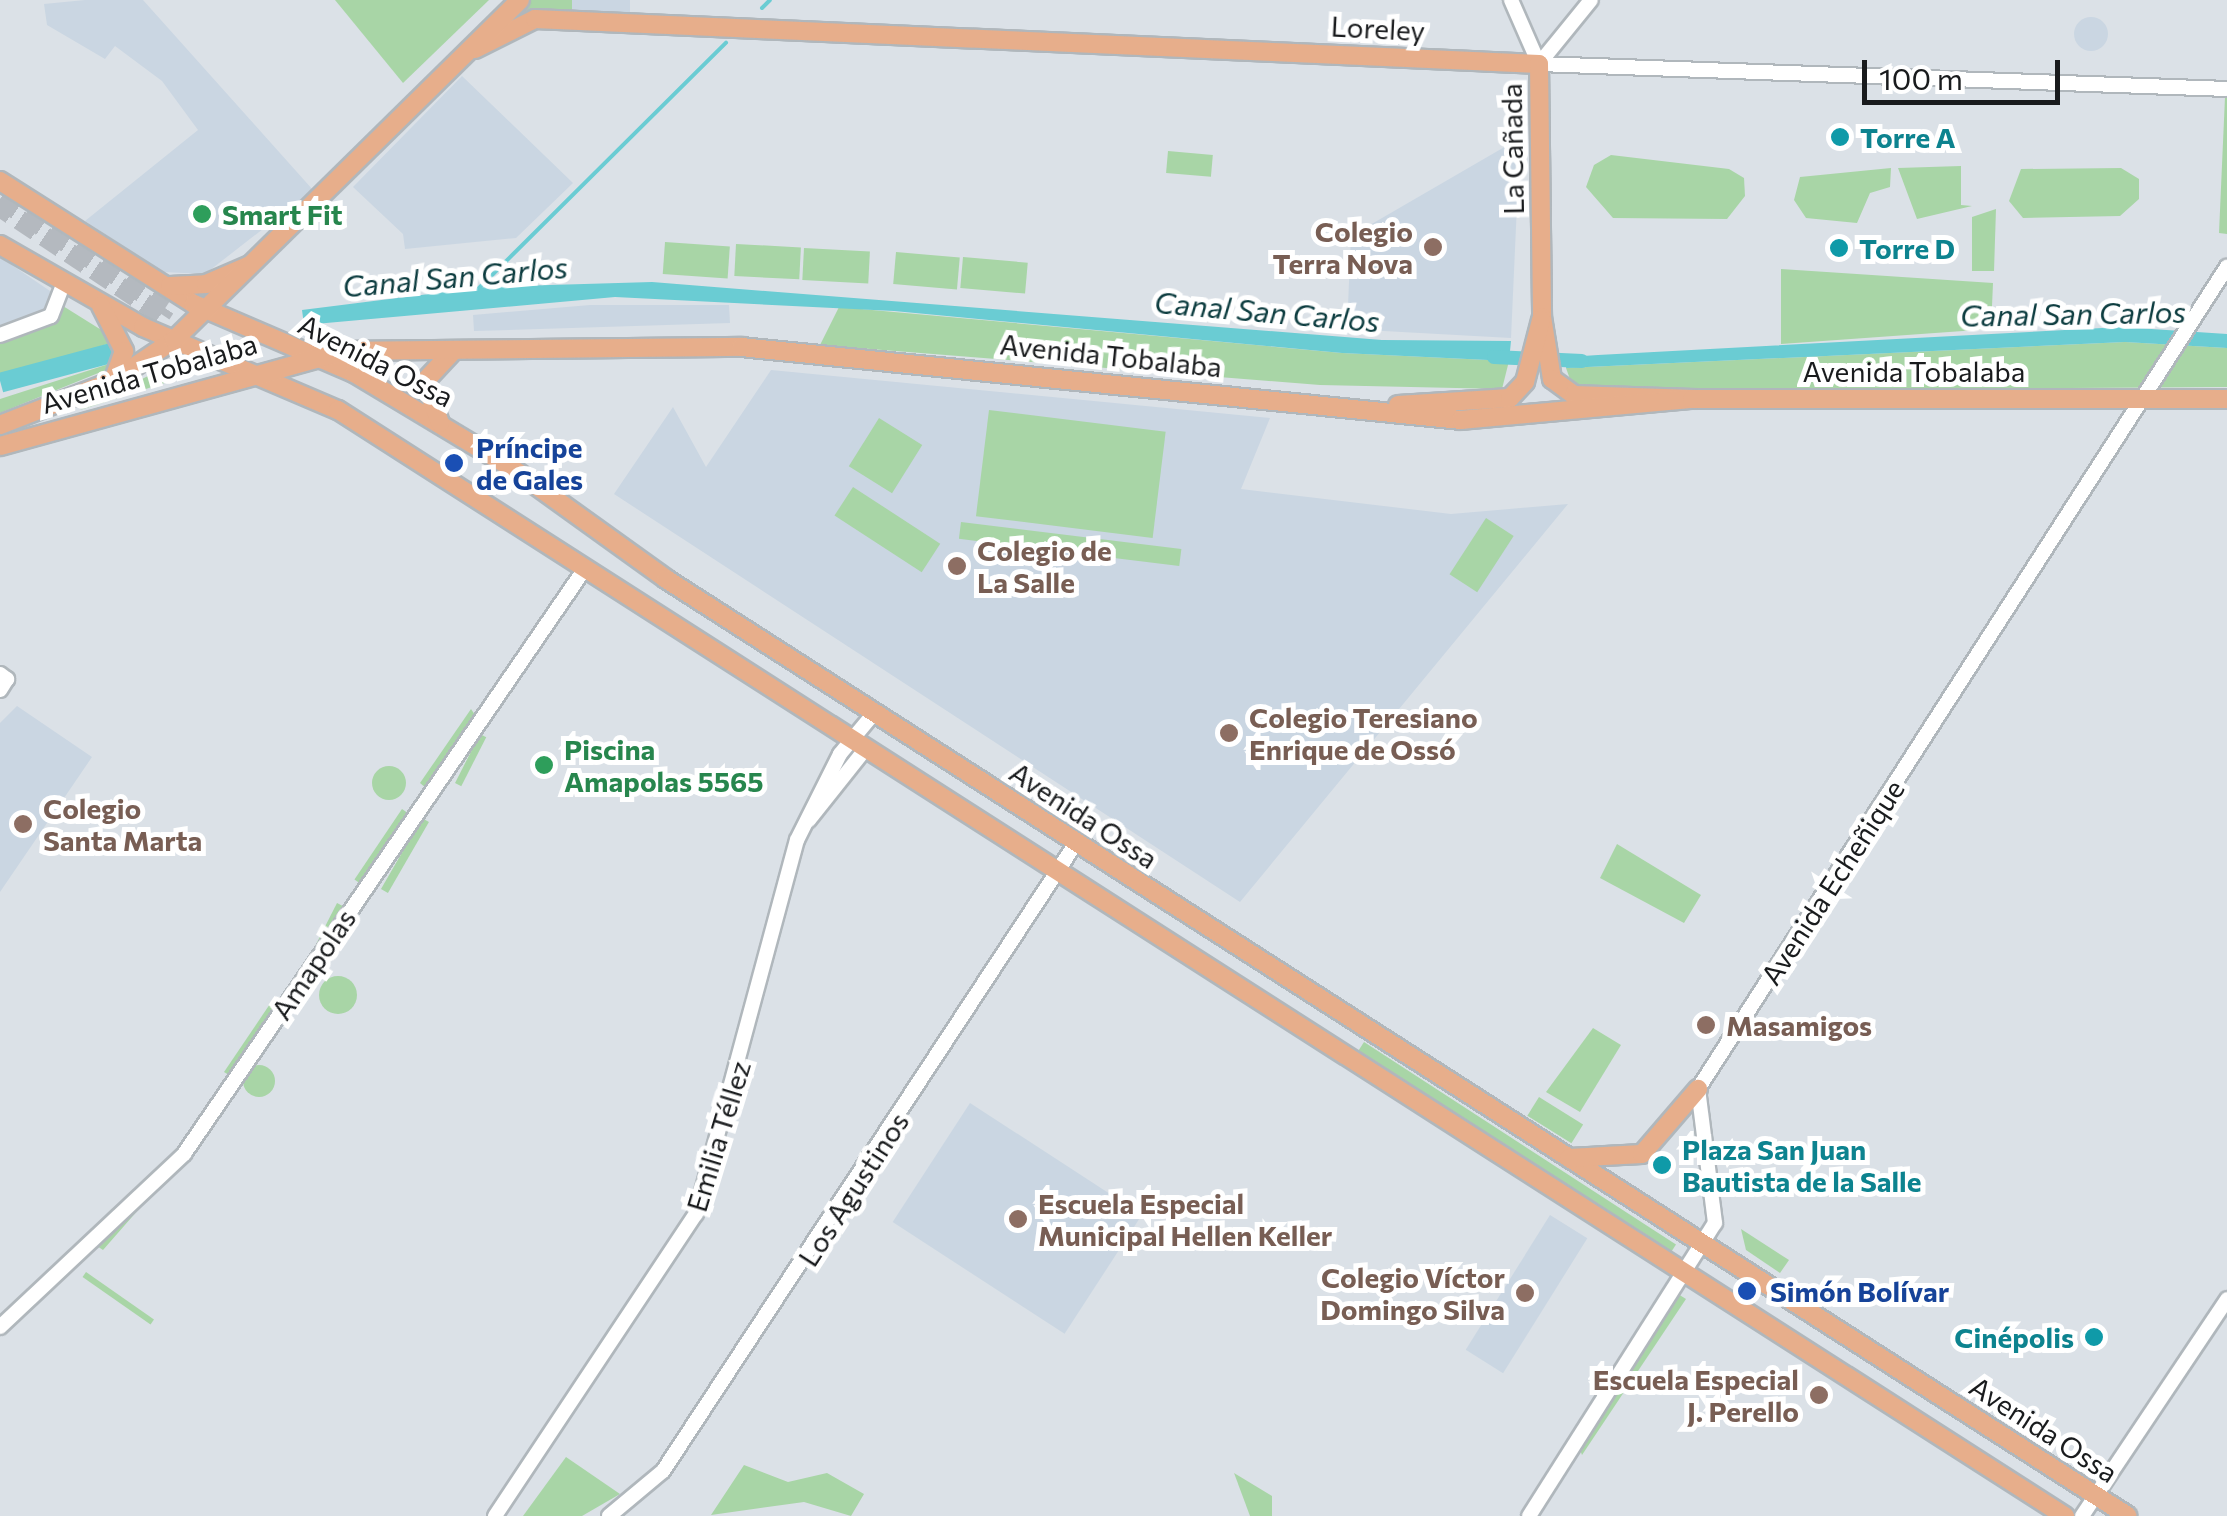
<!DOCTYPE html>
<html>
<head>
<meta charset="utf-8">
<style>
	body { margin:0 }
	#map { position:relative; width:2227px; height:1516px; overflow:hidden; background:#dbe1e7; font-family:Commissioner,sans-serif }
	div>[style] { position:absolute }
	.built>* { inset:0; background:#cad6e2; transform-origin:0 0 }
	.round { border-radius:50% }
	.green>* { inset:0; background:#a8d5a6; transform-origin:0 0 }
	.water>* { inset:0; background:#6accd3; transform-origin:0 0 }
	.stream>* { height:4px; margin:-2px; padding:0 2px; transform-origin:2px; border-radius:2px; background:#6accd3 }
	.canal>* { height:14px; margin:-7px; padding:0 7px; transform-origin:7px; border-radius:7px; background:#6accd3 }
	.highway-tunnel>* { height:20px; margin-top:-10px; transform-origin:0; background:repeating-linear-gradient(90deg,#b4b9bf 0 20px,transparent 0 30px) }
	.roads { filter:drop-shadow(2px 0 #b0b7bc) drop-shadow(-2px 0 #b0b7bc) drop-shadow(0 2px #b0b7bc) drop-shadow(0 -2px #b0b7bc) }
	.minor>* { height:14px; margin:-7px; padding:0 7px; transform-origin:7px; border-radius:7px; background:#fff }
	.major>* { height:18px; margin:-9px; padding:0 9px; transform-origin:9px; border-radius:9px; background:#e7ae8b }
	.dots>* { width:28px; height:28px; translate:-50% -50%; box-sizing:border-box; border:5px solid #fff; border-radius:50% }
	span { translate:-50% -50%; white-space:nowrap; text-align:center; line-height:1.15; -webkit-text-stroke:10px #fff; paint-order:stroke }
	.street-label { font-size:28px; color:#191b1d }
	.culture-label { font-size:28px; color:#0d838f; font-weight:700 }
	.left { translate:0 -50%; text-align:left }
	.right { translate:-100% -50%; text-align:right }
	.leisure-label { font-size:28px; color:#27864d; font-weight:700 }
	.education-label { font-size:28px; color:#785e54; font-weight:700 }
	.transit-label { font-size:28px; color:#164399; font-weight:700 }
	.water-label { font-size:30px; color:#0c3c3f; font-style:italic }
	.scale { position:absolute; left:1862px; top:60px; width:198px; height:45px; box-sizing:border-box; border:5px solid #191b1d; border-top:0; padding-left:12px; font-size:30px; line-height:35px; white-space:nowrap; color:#191b1d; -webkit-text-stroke:8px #fff; paint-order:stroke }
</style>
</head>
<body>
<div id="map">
	<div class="built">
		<i style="clip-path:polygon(85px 0,143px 0,313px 190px,205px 274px,163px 272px,85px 221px,198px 130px,162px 81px,115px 46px,105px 59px,47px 25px,44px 4px)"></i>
		<i style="clip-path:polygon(572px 0,630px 0,630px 14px,572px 12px)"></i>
		<i class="round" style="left:2074px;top:17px;width:34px;height:34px"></i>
		<i style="clip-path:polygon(462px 76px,573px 183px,516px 238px,405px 249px,403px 234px,353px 187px)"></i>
		<i style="clip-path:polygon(1520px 138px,1511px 338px,1347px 329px,1351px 236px)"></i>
		<i style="clip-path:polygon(0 257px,53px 293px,49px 311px,0 330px)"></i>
		<i style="clip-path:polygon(590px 305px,729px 305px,730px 323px,474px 331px,473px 315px)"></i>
		<i style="clip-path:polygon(771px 370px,1270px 418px,1241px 489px,1451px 514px,1568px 504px,1240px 902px,614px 494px,673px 407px,706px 467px)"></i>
		<i style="clip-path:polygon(17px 706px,92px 757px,0 892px,0 723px)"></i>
		<i style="left:970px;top:1103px;width:205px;height:142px;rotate:33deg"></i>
		<i style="left:1550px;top:1215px;width:44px;height:159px;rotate:32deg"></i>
	</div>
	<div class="green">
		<i style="clip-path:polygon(335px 0,489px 0,403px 83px)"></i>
		<i style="clip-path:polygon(525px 0,572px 0,572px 12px,513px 17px)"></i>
		<i style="clip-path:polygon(2225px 97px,2227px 97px,2227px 234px,2219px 233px)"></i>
		<i style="left:1168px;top:151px;width:45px;height:22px;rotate:5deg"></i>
		<i style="clip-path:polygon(1611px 155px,1729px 169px,1744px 178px,1745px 196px,1727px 219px,1613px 218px,1586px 187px,1594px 165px)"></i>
		<i style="clip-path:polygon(1961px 166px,1961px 205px,1972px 206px,1917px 219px,1898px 168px)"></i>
		<i style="clip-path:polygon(1891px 168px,1890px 187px,1870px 193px,1857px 223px,1806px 218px,1794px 200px,1800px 177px)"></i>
		<i style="clip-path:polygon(2121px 168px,2139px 179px,2139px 199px,2120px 216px,2023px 218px,2009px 201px,2021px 169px)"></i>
		<i style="clip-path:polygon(1996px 209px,1994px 271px,1972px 271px,1972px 217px)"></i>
		<i style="left:665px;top:242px;width:65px;height:32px;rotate:4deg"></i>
		<i style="left:736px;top:244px;width:65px;height:32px;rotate:3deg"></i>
		<i style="left:804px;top:248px;width:66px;height:32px;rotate:3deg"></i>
		<i style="left:896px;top:252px;width:64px;height:32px;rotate:5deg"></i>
		<i style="left:963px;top:257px;width:65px;height:31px;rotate:5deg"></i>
		<i style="clip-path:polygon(1781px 269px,1993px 283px,1991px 329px,1781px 344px)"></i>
		<i style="clip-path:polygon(63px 306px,111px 336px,118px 365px,0 413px,0 399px,115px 362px,110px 343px,0 379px,0 338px,40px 328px)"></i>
		<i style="clip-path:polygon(839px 307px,1342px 353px,1509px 361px,1502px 389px,1320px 385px,820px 345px)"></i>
		<i style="clip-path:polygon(2125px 342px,2227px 348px,2227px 387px,1709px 390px,1572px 385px,1566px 368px)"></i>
		<i style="clip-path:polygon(165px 360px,199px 372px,80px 410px,148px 376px)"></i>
		<i style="left:989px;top:410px;width:178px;height:107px;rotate:7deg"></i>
		<i style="left:879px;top:418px;width:51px;height:57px;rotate:32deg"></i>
		<i style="left:853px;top:487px;width:104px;height:34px;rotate:33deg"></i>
		<i style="left:1486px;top:518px;width:33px;height:67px;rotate:33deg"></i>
		<i style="left:961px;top:522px;width:222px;height:17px;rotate:7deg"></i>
		<i style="clip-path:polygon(471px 709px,475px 715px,426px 788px,420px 783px)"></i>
		<i style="left:480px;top:734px;width:7px;height:55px;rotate:27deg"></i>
		<i class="round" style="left:372px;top:766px;width:34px;height:34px"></i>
		<i style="left:402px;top:809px;width:7px;height:85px;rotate:34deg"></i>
		<i style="left:422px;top:818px;width:8px;height:82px;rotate:30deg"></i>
		<i style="clip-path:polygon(1617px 844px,1701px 895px,1684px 923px,1600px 878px)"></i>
		<i style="left:337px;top:903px;width:7px;height:86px;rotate:27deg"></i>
		<i class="round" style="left:319px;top:976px;width:38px;height:38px"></i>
		<i style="clip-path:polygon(272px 1001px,278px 1005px,229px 1075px,224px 1072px)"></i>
		<i style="clip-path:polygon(1593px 1028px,1621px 1045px,1580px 1112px,1546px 1092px)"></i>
		<i style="left:1364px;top:1042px;width:372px;height:10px;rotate:33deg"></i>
		<i class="round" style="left:243px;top:1065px;width:32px;height:32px"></i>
		<i style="left:1539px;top:1097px;width:52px;height:22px;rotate:32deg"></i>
		<i style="clip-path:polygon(153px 1193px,103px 1250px,97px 1246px,138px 1208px)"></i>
		<i style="clip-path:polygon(1741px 1229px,1789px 1260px,1780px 1273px,1746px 1250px)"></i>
		<i style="left:86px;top:1272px;width:83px;height:6px;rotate:35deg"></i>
		<i style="clip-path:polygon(1678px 1294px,1686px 1299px,1582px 1455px,1579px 1447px)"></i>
		<i style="clip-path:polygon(566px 1457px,620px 1494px,582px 1516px,523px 1516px)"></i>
		<i style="clip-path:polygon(744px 1465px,788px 1482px,827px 1473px,864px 1494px,851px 1516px,804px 1502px,711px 1515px)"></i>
		<i style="clip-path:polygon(1234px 1473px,1272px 1496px,1272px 1516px,1250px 1516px)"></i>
	</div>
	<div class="water">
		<i style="clip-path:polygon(652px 282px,1382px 340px,1511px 341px,1509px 361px,1342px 353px,894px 311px,615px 297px,304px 325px,302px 310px,485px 287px)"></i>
		<i style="clip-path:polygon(2121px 327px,2227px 334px,2227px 348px,2125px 342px,1566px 368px,1568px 357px,1598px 355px)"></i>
		<i style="left:110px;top:343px;width:20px;height:116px;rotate:75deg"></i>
	</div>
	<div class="stream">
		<i style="left:762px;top:8px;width:11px;rotate:-45deg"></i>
		<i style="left:477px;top:290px;width:351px;rotate:-44.8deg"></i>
	</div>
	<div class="canal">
		<i style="left:1494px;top:357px;width:88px;rotate:2.6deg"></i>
	</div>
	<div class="highway-tunnel">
		<i style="left:0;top:199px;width:198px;rotate:33.4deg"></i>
		<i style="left:165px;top:308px;width:7px;rotate:124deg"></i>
		<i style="left:161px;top:314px;width:193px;rotate:-146.4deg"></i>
	</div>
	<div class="roads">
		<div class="minor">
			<i style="left:1511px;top:0;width:70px;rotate:66.4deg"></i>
			<i style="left:1539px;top:64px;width:688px;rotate:2.08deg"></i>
			<i style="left:1539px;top:64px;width:82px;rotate:-50.9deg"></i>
			<i style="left:0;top:335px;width:54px;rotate:-20.4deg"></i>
			<i style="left:51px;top:316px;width:33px;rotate:-69deg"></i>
			<i style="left:0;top:674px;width:9px;rotate:36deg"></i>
			<i style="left:7px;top:679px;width:13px;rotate:122deg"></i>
			<i style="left:809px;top:820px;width:93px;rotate:-51.5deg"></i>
			<i style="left:0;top:1327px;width:253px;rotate:-43.2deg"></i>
			<i style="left:184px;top:1154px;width:711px;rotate:-55.6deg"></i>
			<i style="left:495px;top:1516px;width:363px;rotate:-56.4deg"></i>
			<i style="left:696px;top:1214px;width:387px;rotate:-74.9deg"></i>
			<i style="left:797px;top:840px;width:96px;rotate:-63.4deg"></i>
			<i style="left:840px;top:754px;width:55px;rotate:-50.2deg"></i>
			<i style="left:609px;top:1516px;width:70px;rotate:-39.8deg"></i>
			<i style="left:663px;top:1471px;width:752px;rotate:-56.67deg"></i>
			<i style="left:1529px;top:1516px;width:347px;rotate:-57.6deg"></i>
			<i style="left:1715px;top:1223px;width:135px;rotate:-97.2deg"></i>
			<i style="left:1698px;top:1089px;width:978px;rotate:-57.24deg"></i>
			<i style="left:2082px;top:1516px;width:261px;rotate:-56.2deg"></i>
		</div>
		<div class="major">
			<i style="left:475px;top:49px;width:67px;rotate:-26.6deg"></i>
			<i style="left:535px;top:19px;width:1005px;rotate:2.57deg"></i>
			<i style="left:1539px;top:64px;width:253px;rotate:89.3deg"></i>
			<i style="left:1542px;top:317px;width:63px;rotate:80.8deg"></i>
			<i style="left:1552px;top:379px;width:27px;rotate:36deg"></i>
			<i style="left:1574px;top:395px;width:118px;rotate:1.9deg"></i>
			<i style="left:0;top:181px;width:230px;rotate:32.4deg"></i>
			<i style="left:194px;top:304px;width:174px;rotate:23.3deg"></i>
			<i style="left:354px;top:373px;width:181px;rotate:31deg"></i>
			<i style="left:509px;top:466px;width:193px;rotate:35.7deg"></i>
			<i style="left:666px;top:579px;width:1736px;rotate:32.66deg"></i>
			<i style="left:0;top:245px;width:165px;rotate:29.8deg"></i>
			<i style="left:143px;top:327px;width:212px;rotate:23.1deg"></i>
			<i style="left:338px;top:410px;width:2051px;rotate:32.64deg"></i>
			<i style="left:170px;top:286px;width:36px;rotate:-3deg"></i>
			<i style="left:206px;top:284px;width:48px;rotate:-23.4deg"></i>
			<i style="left:101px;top:306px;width:51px;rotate:62.9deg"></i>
			<i style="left:124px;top:351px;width:32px;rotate:110deg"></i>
			<i style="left:1398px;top:405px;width:112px;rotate:-3.6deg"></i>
			<i style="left:1510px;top:398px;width:22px;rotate:-47deg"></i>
			<i style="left:1525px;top:382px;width:64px;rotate:-75.5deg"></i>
			<i style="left:440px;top:423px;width:45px;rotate:-109.7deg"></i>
			<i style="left:425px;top:381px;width:40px;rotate:-47deg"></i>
			<i style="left:0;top:425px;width:121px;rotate:-21.3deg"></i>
			<i style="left:113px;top:381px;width:73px;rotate:-33.9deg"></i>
			<i style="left:174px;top:340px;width:485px;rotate:-44.5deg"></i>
			<i style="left:0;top:446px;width:358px;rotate:-15.4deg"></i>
			<i style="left:345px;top:351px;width:396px;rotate:-0.6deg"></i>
			<i style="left:741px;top:347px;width:724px;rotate:5.79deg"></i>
			<i style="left:1461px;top:420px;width:232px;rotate:-5.2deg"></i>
			<i style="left:1692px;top:399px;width:535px"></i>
			<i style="left:1569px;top:1158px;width:73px;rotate:-3.1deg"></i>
			<i style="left:1642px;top:1154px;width:86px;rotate:-49.3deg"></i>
		</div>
	</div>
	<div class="dots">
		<i style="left:1840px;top:137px;background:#0f9aa8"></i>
		<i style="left:202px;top:214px;background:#2e9e5b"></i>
		<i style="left:1433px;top:247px;background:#8d6e63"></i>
		<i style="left:1839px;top:248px;background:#0f9aa8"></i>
		<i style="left:454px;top:463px;background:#1a4fb4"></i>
		<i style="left:957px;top:566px;background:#8d6e63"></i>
		<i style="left:1229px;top:733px;background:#8d6e63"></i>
		<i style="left:544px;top:765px;background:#2e9e5b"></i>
		<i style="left:23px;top:824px;background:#8d6e63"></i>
		<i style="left:1706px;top:1025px;background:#8d6e63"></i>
		<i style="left:1662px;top:1165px;background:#0f9aa8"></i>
		<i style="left:1018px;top:1219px;background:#8d6e63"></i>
		<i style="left:1747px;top:1291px;background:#1a4fb4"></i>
		<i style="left:1525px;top:1293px;background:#8d6e63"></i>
		<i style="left:2094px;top:1337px;background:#0f9aa8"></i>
		<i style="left:1819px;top:1395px;background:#8d6e63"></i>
	</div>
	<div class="street-label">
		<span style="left:1378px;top:28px;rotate:3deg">Loreley</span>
		<span style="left:1512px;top:149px;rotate:-91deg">La Cañada</span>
		<span style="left:1111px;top:355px;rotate:6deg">Avenida Tobalaba</span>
		<span style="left:376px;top:360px;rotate:27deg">Avenida Ossa</span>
		<span style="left:1914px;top:371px">Avenida Tobalaba</span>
		<span style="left:149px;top:373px;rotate:-16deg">Avenida Tobalaba</span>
		<span style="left:1084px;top:815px;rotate:33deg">Avenida Ossa</span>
		<span style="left:1832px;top:882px;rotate:-57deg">Avenida Echeñique</span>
		<span style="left:313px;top:964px;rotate:-56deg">Amapolas</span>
		<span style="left:718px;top:1136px;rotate:-73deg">Emilia Téllez</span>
		<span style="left:853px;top:1189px;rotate:-57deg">Los Agustinos</span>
		<span style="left:2044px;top:1429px;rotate:33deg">Avenida Ossa</span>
	</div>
	<div class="culture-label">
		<span class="left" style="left:1860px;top:137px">Torre A</span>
		<span class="left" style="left:1859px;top:248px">Torre D</span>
		<span class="left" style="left:1682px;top:1165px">Plaza San Juan<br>Bautista de la Salle</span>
		<span class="right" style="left:2074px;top:1337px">Cinépolis</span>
	</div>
	<div class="leisure-label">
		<span class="left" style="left:222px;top:214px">Smart Fit</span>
		<span class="left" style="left:564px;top:765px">Piscina<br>Amapolas 5565</span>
	</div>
	<div class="education-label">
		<span class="right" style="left:1413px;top:247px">Colegio<br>Terra Nova</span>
		<span class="left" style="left:977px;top:566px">Colegio de<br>La Salle</span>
		<span class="left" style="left:1249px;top:733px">Colegio Teresiano<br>Enrique de Ossó</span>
		<span class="left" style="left:43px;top:824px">Colegio<br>Santa Marta</span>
		<span class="left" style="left:1726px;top:1025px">Masamigos</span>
		<span class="left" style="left:1038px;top:1219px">Escuela Especial<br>Municipal Hellen Keller</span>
		<span class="right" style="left:1505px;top:1293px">Colegio Víctor<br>Domingo Silva</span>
		<span class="right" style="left:1799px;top:1395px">Escuela Especial<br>J. Perello</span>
	</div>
	<div class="transit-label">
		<span class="left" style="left:476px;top:463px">Príncipe<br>de Gales</span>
		<span class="left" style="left:1770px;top:1291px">Simón Bolívar</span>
	</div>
	<div class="water-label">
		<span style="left:455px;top:276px;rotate:-5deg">Canal San Carlos</span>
		<span style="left:1267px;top:311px;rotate:5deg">Canal San Carlos</span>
		<span style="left:2073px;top:313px;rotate:-1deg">Canal San Carlos</span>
	</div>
	<div class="scale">100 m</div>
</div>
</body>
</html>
